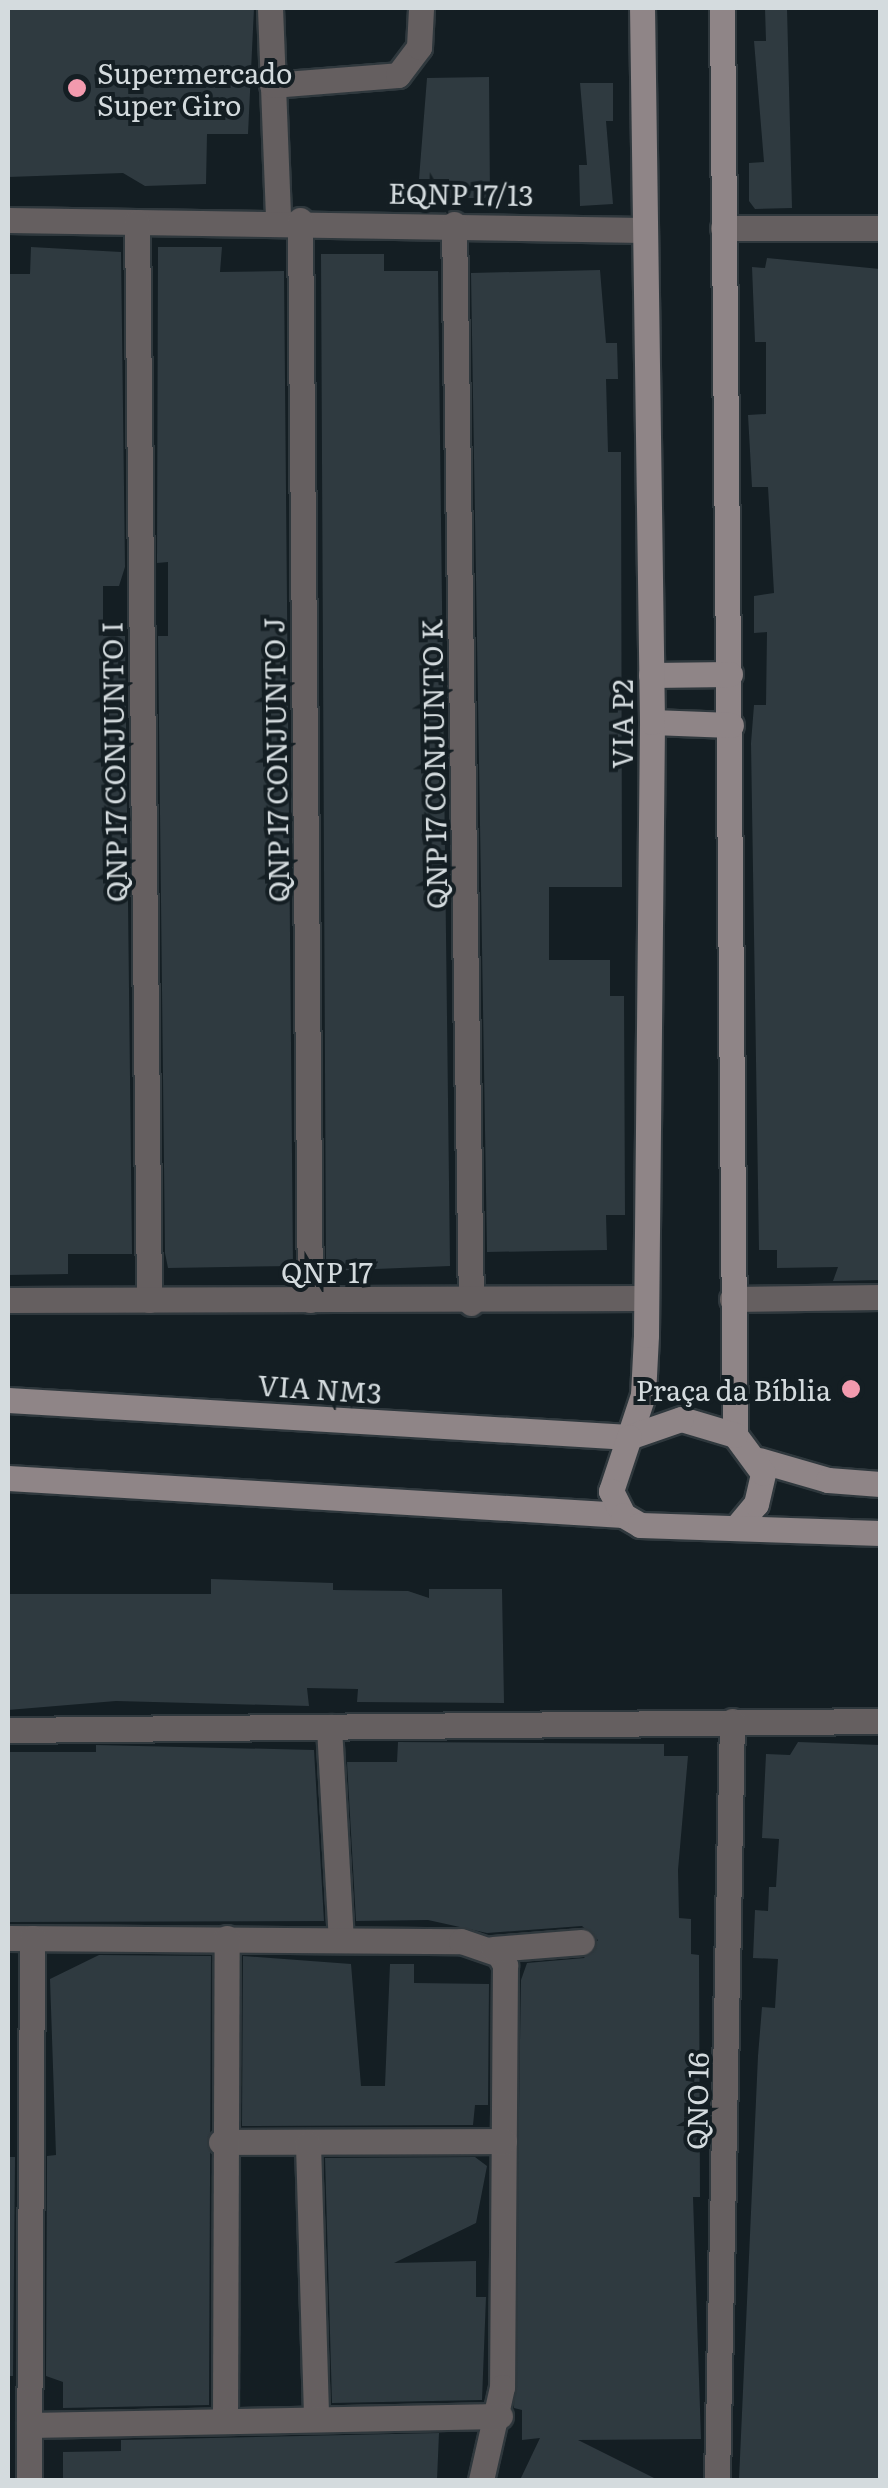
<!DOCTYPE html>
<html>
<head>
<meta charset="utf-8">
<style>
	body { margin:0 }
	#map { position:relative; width:888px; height:2488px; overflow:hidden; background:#141e23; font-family:Literata,serif }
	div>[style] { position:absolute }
	.building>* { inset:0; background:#2f3a40 }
	.roads { filter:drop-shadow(2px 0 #2f383d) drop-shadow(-2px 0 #2f383d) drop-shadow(0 2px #2f383d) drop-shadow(0 -2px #2f383d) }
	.minor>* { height:25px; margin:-12.5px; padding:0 12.5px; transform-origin:12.5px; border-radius:12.5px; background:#655f60 }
	.tertiary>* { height:25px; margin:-12.5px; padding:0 12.5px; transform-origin:12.5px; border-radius:12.5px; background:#655f60 }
	.secondary>* { height:25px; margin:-12.5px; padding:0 12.5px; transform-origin:12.5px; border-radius:12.5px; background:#8f8587 }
	.dots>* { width:28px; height:28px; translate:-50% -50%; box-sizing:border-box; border:5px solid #141e23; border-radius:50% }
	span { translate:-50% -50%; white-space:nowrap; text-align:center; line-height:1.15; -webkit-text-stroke:8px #141e23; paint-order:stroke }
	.poi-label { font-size:28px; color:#d4dbde }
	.left { translate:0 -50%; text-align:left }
	.right { translate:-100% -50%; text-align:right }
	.street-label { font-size:28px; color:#d4dbde }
	.frame { position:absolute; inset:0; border:10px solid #d4dbde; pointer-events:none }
</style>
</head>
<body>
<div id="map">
	<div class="building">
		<i style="clip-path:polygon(8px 8px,254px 8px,248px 134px,207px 134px,206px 184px,145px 186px,123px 173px,8px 177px)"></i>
		<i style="clip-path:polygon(765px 8px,787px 8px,792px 208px,755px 209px,749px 201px,749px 163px,764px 162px,754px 41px,766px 41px)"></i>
		<i style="clip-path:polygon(489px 77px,490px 198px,450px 198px,449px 179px,419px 179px,427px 78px)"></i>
		<i style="clip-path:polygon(580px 83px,613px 83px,613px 121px,606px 121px,613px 204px,580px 206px,579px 165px,587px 165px)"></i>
		<i style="clip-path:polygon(31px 247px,121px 252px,125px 567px,119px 586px,103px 586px,103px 636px,125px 636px,132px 1254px,68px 1254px,68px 1274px,8px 1275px,8px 274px,30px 274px)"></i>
		<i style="clip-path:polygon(158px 247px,222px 247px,220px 272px,284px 271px,293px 1266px,168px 1268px,165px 1253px,158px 636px,168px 636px,168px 562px,157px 563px)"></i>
		<i style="clip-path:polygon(321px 254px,384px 254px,384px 271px,438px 271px,450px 1266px,326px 1271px)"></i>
		<i style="clip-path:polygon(767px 258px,880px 269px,880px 1280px,833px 1281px,838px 1267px,777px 1268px,777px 1250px,759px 1250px,751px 743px,754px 705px,766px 705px,767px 632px,754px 633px,754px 596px,774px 593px,768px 487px,752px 487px,748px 415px,766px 414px,766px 342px,755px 342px,752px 267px,765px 268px)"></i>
		<i style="clip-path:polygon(600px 270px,606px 343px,617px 343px,618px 379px,606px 379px,608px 452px,621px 452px,622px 887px,549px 887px,549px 960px,610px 960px,610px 996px,624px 996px,625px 1215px,606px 1215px,607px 1250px,487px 1252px,471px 273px)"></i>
		<i style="clip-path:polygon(211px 1579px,333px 1583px,333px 1590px,408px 1591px,429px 1598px,429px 1589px,502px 1589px,504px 1703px,357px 1702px,358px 1689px,307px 1688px,309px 1706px,116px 1701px,8px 1710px,8px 1594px,211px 1594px)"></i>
		<i style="clip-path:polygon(398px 1742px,664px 1744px,664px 1756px,688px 1756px,678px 1870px,679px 1918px,691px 1919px,691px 1954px,699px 1955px,700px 2197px,693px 2197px,701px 2439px,578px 2440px,658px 2480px,520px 2480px,540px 2438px,522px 2440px,522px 2410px,514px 2408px,521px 1980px,527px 1963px,584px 1958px,598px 1940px,582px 1926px,487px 1933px,428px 1920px,356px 1921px,347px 1762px,397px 1762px)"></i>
		<i style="clip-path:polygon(798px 1742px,880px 1745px,880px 2480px,739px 2480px,758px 2056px,762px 2007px,775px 2008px,778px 1959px,753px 1958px,755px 1910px,768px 1911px,769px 1887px,776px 1887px,779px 1839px,762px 1838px,766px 1754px,790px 1755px)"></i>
		<i style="clip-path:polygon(96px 1745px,314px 1750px,324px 1921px,8px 1922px,8px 1752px,96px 1752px)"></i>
		<i style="clip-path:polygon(99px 1955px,211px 1956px,209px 2405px,63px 2408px,63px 2382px,46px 2376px,47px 2156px,56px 2155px,50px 1979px)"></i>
		<i style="clip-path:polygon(243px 1956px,351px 1964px,361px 2086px,385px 2086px,390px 1964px,414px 1964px,414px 1983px,489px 1984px,488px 2105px,475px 2105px,473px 2125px,242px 2126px)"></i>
		<i style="clip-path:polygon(8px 2157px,15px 2157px,13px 2376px,8px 2376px)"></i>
		<i style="clip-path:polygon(475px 2157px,487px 2166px,476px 2223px,394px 2263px,476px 2261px,476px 2297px,486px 2297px,482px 2400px,332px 2403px,325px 2158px)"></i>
		<i style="clip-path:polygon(439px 2433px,437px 2480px,63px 2480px,63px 2452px,121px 2451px,121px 2440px)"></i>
	</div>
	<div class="roads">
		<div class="minor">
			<i style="left:270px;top:8px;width:212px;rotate:87.8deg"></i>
			<i style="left:272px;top:85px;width:126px;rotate:-4.5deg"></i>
			<i style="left:398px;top:75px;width:35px;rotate:-53deg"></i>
			<i style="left:419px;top:47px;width:39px;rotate:-87deg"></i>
			<i style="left:8px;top:220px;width:635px;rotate:0.9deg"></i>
			<i style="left:300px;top:220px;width:1080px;rotate:89.47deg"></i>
			<i style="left:137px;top:222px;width:1078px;rotate:89.36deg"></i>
			<i style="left:454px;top:224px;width:1079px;rotate:89.1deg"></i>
			<i style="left:723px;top:228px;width:157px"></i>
			<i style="left:732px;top:1299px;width:148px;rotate:-0.8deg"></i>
			<i style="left:329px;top:1727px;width:212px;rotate:86.8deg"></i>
			<i style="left:8px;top:1730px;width:872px;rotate:-0.59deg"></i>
			<i style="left:8px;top:1938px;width:453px;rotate:0.4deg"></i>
			<i style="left:461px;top:1941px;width:40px;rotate:18.9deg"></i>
			<i style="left:499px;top:1954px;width:13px;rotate:61deg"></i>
			<i style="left:505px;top:1965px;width:422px;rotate:90.4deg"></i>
			<i style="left:502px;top:2387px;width:95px;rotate:102.7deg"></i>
			<i style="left:493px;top:1949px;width:89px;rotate:-4.5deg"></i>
			<i style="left:221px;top:2142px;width:283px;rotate:-0.2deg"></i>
			<i style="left:308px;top:2144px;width:274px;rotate:88.3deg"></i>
			<i style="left:225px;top:2417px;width:479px;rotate:-89.8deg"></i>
			<i style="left:29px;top:2425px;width:471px;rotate:-1.1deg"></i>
			<i style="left:29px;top:2480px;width:542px;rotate:-89.68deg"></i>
			<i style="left:717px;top:2480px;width:759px;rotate:-88.87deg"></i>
		</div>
		<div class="tertiary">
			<i style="left:8px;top:1300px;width:638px;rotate:-0.18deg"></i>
		</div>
		<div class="secondary">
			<i style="left:722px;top:8px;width:1427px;rotate:89.48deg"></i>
			<i style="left:651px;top:675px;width:79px;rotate:-0.7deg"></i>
			<i style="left:652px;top:722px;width:79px;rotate:2.2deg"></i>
			<i style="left:8px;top:1400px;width:622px;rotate:3.41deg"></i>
			<i style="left:629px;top:1437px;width:44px;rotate:-71.6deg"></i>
			<i style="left:643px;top:1395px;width:60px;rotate:-87.1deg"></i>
			<i style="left:646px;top:1335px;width:613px;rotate:-89.44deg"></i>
			<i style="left:652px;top:722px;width:714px;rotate:-90.8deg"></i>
			<i style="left:759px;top:1460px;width:72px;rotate:16.2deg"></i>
			<i style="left:828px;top:1480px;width:52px;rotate:4.4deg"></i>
			<i style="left:8px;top:1478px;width:616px;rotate:3.44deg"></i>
			<i style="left:739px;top:1524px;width:26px;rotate:-50deg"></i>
			<i style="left:756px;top:1504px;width:32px;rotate:-77deg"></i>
			<i style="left:763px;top:1473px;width:47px;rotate:-126.4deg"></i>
			<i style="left:735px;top:1435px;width:56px;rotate:-163.5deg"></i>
			<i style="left:681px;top:1419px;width:55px;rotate:160.9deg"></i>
			<i style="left:629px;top:1437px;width:57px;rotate:108.4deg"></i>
			<i style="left:611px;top:1491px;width:27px;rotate:63deg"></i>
			<i style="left:623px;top:1515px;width:20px;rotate:30deg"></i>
			<i style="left:640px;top:1525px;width:240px;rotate:1.9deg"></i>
		</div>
	</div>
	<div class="dots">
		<i style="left:77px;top:88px;background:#f29aae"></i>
		<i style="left:851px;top:1389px;background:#f29aae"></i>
	</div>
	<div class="poi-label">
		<span class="left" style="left:97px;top:88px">Supermercado<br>Super Giro</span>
		<span class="right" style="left:831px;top:1389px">Praça da Bíblia</span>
	</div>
	<div class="street-label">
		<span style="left:461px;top:193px;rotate:1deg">EQNP 17/13</span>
		<span style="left:621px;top:724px;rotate:-90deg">VIA P2</span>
		<span style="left:275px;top:760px;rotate:-91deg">QNP 17 CONJUNTO J</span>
		<span style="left:113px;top:762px;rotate:-91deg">QNP 17 CONJUNTO I</span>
		<span style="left:433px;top:764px;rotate:-91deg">QNP 17 CONJUNTO K</span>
		<span style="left:327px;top:1271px">QNP 17</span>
		<span style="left:320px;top:1388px;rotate:4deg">VIA NM3</span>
		<span style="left:696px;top:2101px;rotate:-89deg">QNO 16</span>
	</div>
	<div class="frame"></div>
</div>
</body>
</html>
